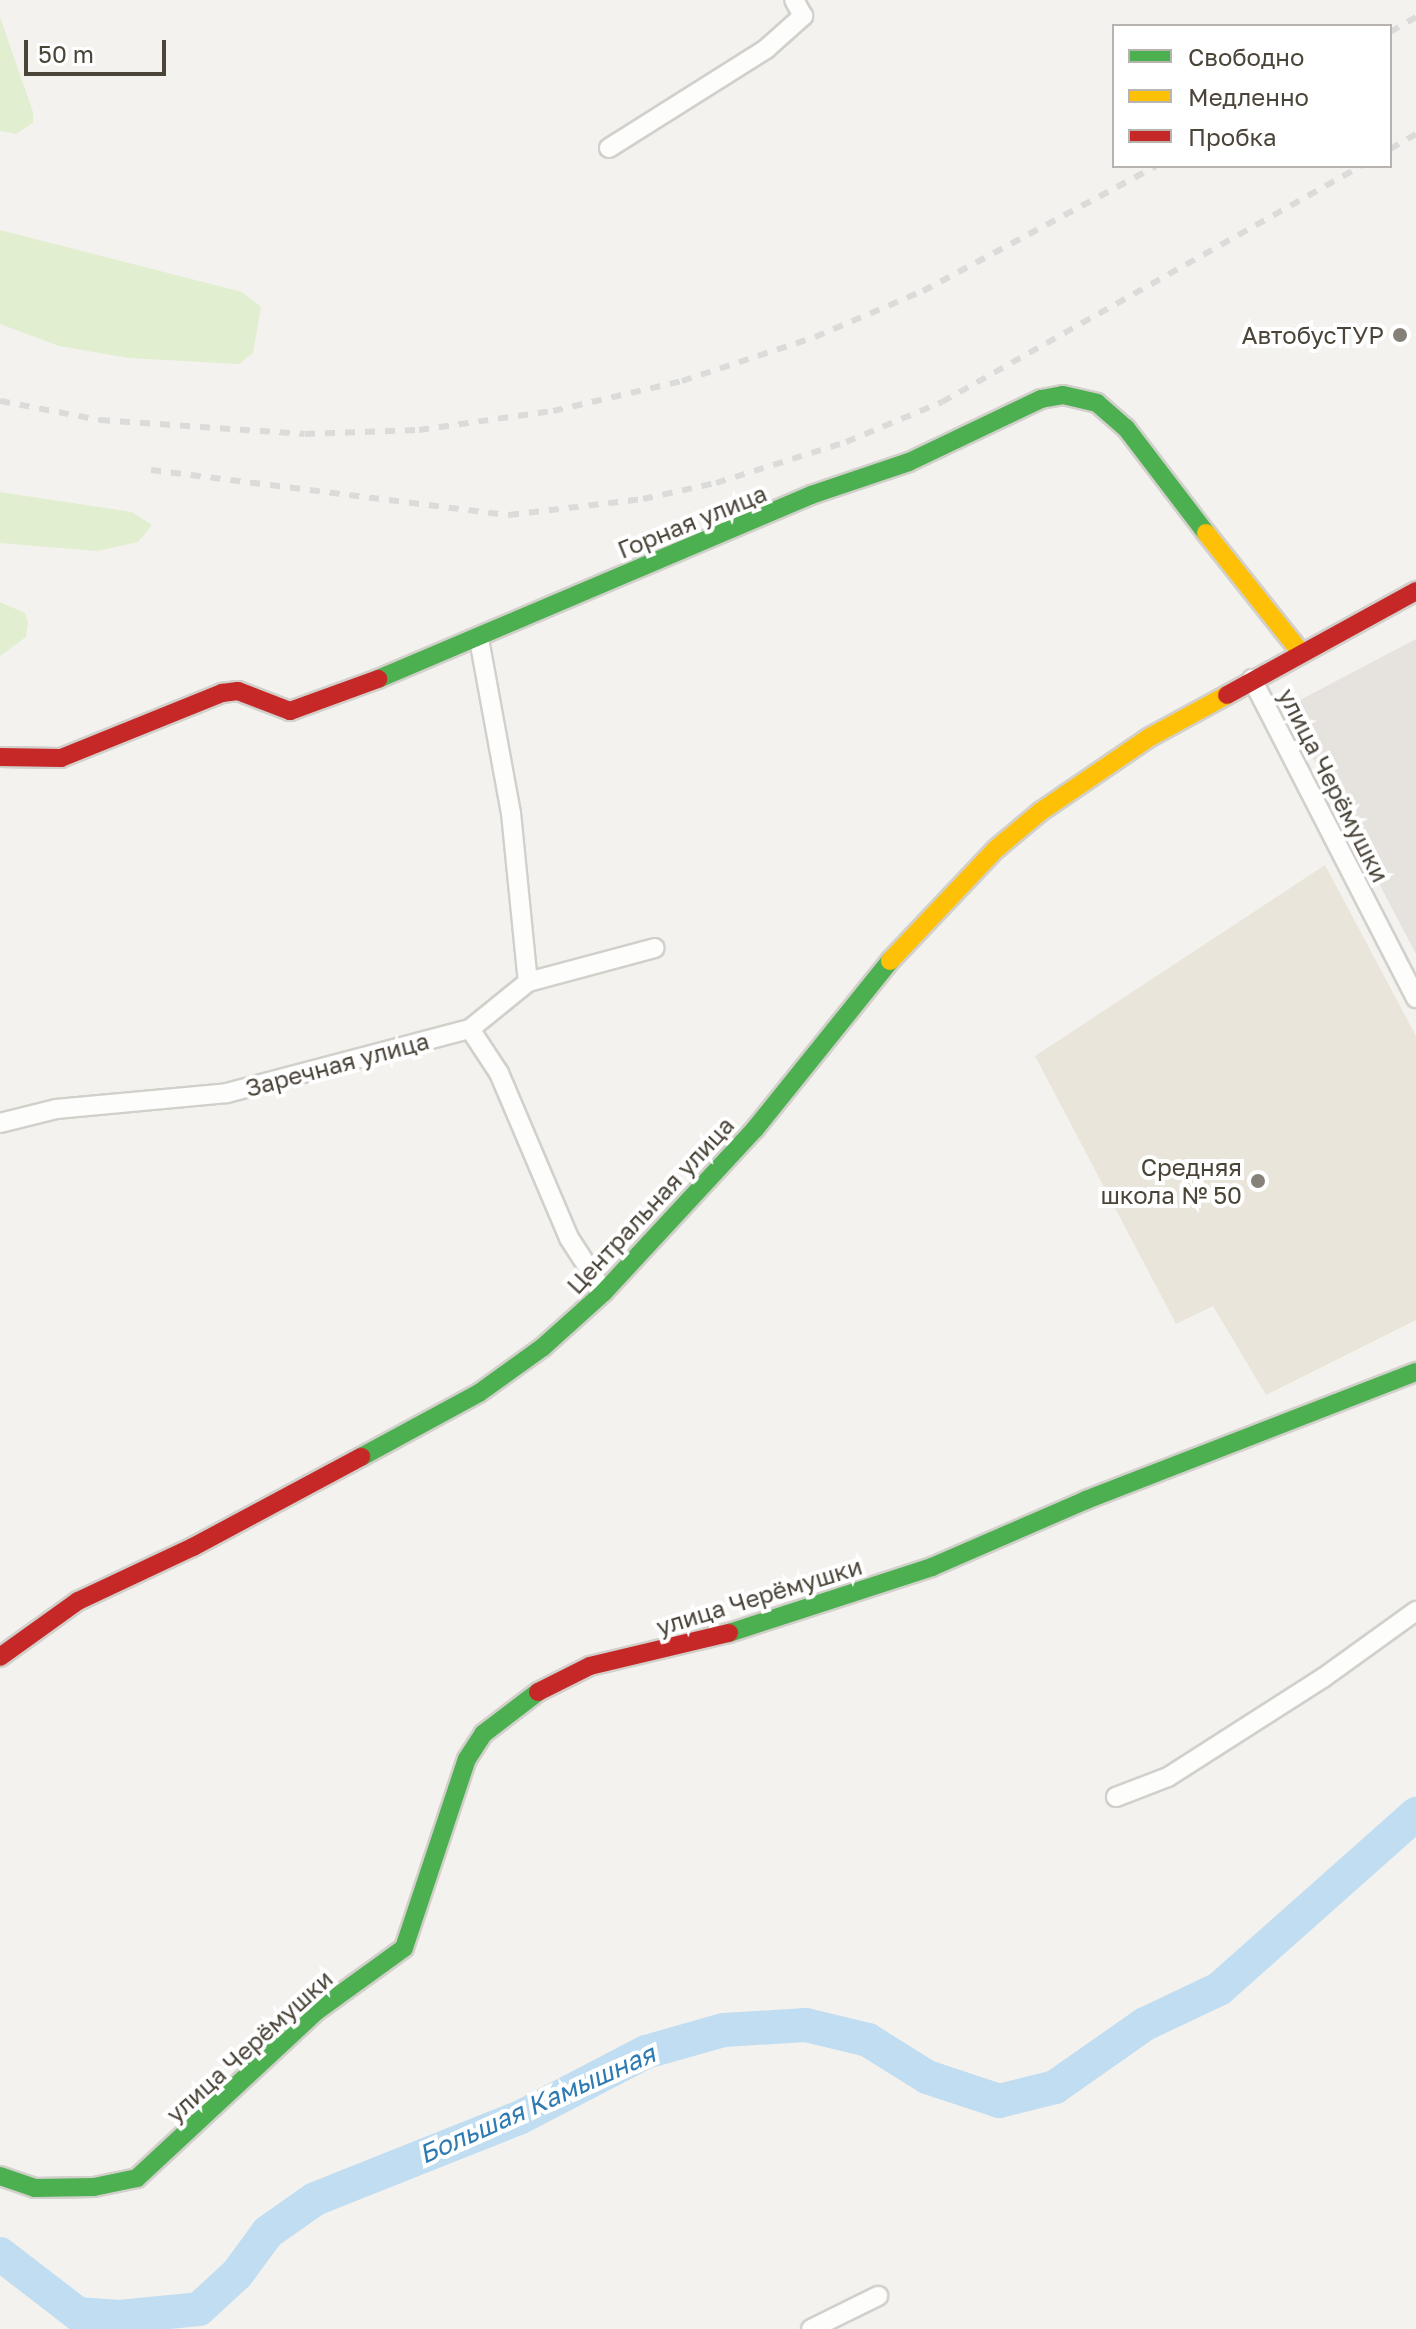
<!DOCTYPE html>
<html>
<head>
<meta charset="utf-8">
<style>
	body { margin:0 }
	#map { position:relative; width:1416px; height:2329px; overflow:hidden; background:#f4f2ee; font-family:"Golos Text",sans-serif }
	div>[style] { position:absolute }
	.industrial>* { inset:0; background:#e6e2de }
	.education>* { inset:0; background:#eae5da }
	.green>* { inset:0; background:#e1eecf }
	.river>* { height:34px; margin:-17px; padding:0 17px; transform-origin:17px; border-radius:17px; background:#c0ddf1 }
	.roads { filter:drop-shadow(2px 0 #d2d0cb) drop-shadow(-2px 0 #d2d0cb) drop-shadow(0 2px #d2d0cb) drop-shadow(0 -2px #d2d0cb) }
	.street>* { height:18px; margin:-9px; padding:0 9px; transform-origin:9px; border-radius:9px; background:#fdfdfc }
	.fast>* { height:18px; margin:-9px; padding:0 9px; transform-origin:9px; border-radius:9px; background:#4caf50 }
	.slow>* { height:18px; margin:-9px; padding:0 9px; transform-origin:9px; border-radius:9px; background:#ffc107 }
	.jam>* { height:18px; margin:-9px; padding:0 9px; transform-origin:9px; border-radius:9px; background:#c62828 }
	.rail>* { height:6px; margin-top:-3px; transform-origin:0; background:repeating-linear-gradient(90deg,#dbdbda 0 10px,transparent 0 20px) }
	.dots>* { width:22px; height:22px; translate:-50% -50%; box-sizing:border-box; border:4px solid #fff; border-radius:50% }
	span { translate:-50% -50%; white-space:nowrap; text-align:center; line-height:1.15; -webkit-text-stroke:8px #fff; paint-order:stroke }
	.poi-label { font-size:24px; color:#4b4439 }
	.right { translate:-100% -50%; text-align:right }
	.street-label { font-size:24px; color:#4b4439 }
	.water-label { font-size:26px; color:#2e7ab2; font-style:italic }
	.legend { position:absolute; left:1112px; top:24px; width:280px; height:144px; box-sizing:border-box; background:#fff; border:2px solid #b7b4b0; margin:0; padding:10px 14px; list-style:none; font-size:24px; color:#4b4439 }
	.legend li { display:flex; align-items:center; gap:16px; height:40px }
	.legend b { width:40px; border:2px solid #b7b4b0 }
	.scale { position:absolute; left:24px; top:40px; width:142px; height:36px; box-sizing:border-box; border:4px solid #4b4439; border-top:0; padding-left:10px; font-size:24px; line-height:28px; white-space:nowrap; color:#4b4439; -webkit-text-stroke:6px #fff; paint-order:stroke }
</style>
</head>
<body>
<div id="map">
	<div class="industrial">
		<i style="clip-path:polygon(1416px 639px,1416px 954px,1292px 718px,1302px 699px)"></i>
	</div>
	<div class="education">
		<i style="clip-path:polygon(1325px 865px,1416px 1036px,1416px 1320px,1266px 1395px,1213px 1306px,1176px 1324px,1035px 1056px)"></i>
	</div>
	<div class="green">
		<i style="clip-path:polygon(0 17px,33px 112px,33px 123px,16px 134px,0 131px)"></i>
		<i style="clip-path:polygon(0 230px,242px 292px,261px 307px,253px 353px,239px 364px,129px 358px,59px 346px,0 324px)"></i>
		<i style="clip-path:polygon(0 492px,132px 512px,152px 525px,138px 542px,97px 551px,0 543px)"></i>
		<i style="clip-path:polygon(0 602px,25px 613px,28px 622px,26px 637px,0 656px)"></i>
	</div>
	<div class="river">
		<i style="left:0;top:2254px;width:98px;rotate:37.6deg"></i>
		<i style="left:78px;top:2314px;width:41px;rotate:4.2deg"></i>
		<i style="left:119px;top:2317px;width:80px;rotate:-5.7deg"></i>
		<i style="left:199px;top:2309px;width:52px;rotate:-42.6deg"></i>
		<i style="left:237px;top:2274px;width:52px;rotate:-53.6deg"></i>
		<i style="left:268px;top:2232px;width:57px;rotate:-35.1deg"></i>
		<i style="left:315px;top:2199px;width:219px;rotate:-21.7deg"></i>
		<i style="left:519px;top:2118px;width:143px;rotate:-27.5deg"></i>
		<i style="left:646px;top:2052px;width:81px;rotate:-15.8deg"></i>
		<i style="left:724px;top:2030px;width:82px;rotate:-3.5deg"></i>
		<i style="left:806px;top:2025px;width:64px;rotate:13.6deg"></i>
		<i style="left:868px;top:2040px;width:70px;rotate:32.1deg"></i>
		<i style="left:927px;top:2077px;width:76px;rotate:18.4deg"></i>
		<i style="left:999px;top:2101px;width:58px;rotate:-14deg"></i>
		<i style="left:1055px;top:2087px;width:110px;rotate:-35deg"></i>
		<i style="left:1145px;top:2024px;width:82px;rotate:-25.3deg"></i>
		<i style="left:1219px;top:1989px;width:264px;rotate:-41.6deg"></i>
	</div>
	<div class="roads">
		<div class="street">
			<i style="left:609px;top:148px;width:186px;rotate:-32.2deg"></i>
			<i style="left:766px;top:49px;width:50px;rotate:-41.7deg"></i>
			<i style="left:803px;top:16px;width:18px;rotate:-119deg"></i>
			<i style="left:479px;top:639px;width:177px;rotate:79.6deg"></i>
			<i style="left:511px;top:813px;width:170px;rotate:84.3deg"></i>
			<i style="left:1252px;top:679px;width:359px;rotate:62.8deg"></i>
			<i style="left:470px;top:1029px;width:53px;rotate:56.6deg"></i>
			<i style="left:499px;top:1073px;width:179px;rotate:67deg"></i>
			<i style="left:569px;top:1238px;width:64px;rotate:57.1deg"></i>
			<i style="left:0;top:1123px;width:58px;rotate:-14deg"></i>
			<i style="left:56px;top:1109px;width:172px;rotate:-5.3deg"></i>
			<i style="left:227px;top:1093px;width:251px;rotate:-14.8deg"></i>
			<i style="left:470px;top:1029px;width:75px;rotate:-39deg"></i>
			<i style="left:528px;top:982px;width:131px;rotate:-15deg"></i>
			<i style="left:1116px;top:1797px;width:56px;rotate:-21deg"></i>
			<i style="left:1168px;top:1777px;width:184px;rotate:-32.6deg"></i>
			<i style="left:1323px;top:1678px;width:115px;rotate:-35.8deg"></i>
			<i style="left:811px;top:2329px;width:75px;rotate:-26.2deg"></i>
		</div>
		<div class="fast">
			<i style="left:378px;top:679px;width:470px;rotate:-23deg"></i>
			<i style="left:811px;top:495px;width:103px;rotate:-18.6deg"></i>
			<i style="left:909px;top:462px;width:146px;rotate:-25.5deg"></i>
			<i style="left:1041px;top:399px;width:22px;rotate:-10deg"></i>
			<i style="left:1063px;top:395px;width:35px;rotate:13deg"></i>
			<i style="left:1097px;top:403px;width:38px;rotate:41deg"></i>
			<i style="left:1126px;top:428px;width:132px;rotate:52.7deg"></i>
			<i style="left:361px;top:1457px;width:134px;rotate:-28.5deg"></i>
			<i style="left:479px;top:1393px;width:79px;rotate:-35.7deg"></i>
			<i style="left:543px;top:1347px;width:82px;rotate:-42deg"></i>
			<i style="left:604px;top:1292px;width:222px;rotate:-47.2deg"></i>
			<i style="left:755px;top:1129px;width:216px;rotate:-51.2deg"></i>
			<i style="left:729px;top:1633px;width:213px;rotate:-18deg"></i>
			<i style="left:932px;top:1567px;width:168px;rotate:-23.5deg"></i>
			<i style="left:1086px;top:1500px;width:354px;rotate:-21.2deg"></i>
			<i style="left:0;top:2176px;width:37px;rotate:19deg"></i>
			<i style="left:35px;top:2188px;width:59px;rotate:-1deg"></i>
			<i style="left:94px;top:2187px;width:44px;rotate:-11.8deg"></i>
			<i style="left:137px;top:2178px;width:246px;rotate:-42.9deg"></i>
			<i style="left:317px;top:2011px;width:107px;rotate:-35.9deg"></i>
			<i style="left:404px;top:1948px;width:199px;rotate:-71.6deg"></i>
			<i style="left:467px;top:1759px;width:30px;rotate:-57deg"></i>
			<i style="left:483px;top:1734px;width:69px;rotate:-37.4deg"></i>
		</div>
		<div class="slow">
			<i style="left:1206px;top:533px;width:153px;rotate:51.6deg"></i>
			<i style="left:890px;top:961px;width:154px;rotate:-46.6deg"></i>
			<i style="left:996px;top:849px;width:57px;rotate:-40.1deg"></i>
			<i style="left:1040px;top:812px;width:133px;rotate:-34.3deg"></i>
			<i style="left:1150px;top:737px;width:88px;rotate:-28.6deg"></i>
		</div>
		<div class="jam">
			<i style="left:1227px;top:695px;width:216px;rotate:-28.8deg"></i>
			<i style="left:0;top:757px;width:61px;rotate:0.9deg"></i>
			<i style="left:61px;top:758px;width:174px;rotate:-22deg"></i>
			<i style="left:222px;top:693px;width:16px;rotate:-7deg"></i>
			<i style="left:238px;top:691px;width:56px;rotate:21deg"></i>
			<i style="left:290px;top:711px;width:94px;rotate:-20deg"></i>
			<i style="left:0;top:1657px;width:96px;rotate:-35.7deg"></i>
			<i style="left:78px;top:1601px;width:127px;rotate:-25.2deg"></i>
			<i style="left:193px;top:1547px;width:191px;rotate:-28.2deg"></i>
			<i style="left:538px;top:1692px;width:58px;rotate:-26.6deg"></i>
			<i style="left:590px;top:1666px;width:143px;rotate:-13.4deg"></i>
		</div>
	</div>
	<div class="rail">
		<i style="left:1390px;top:32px;width:30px;rotate:-30deg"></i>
		<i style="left:1390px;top:149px;width:30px;rotate:-30deg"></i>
		<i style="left:0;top:401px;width:102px;rotate:10.8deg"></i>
		<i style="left:100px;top:420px;width:205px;rotate:3.9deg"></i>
		<i style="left:305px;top:434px;width:114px;rotate:-2deg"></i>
		<i style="left:419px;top:430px;width:135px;rotate:-8.1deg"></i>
		<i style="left:553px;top:411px;width:132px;rotate:-13.1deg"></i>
		<i style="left:682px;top:381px;width:140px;rotate:-18.3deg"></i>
		<i style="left:815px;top:337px;width:117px;rotate:-23.1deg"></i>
		<i style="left:923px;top:291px;width:264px;rotate:-28.2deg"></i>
		<i style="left:151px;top:470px;width:361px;rotate:7.2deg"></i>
		<i style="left:509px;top:515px;width:135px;rotate:-6.8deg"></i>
		<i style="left:643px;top:499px;width:75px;rotate:-12.4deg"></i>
		<i style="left:716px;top:483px;width:136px;rotate:-17.5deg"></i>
		<i style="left:846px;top:442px;width:104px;rotate:-22.6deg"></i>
		<i style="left:942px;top:402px;width:481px;rotate:-29.4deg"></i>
	</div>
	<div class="dots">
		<i style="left:1400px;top:335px;background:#868178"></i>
		<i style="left:1258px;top:1181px;background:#868178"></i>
	</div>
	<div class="poi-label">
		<span class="right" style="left:1384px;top:335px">АвтобусТУР</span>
		<span class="right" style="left:1242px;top:1181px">Средняя<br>школа № 50</span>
	</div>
	<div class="street-label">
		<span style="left:692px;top:521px;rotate:-22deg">Горная улица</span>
		<span style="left:1334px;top:785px;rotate:63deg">улица Черёмушки</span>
		<span style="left:337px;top:1064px;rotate:-15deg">Заречная улица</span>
		<span style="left:650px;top:1205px;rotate:-47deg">Центральная улица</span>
		<span style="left:759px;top:1596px;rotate:-17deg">улица Черёмушки</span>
		<span style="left:249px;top:2046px;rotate:-42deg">улица Черёмушки</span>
	</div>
	<div class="water-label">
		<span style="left:537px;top:2104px;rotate:-24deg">Большая Камышная</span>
	</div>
	<ul class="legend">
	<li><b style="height:10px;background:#4caf50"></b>Свободно</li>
	<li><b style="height:10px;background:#ffc107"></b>Медленно</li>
	<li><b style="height:10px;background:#c62828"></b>Пробка</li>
	</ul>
	<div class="scale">50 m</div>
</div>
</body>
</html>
